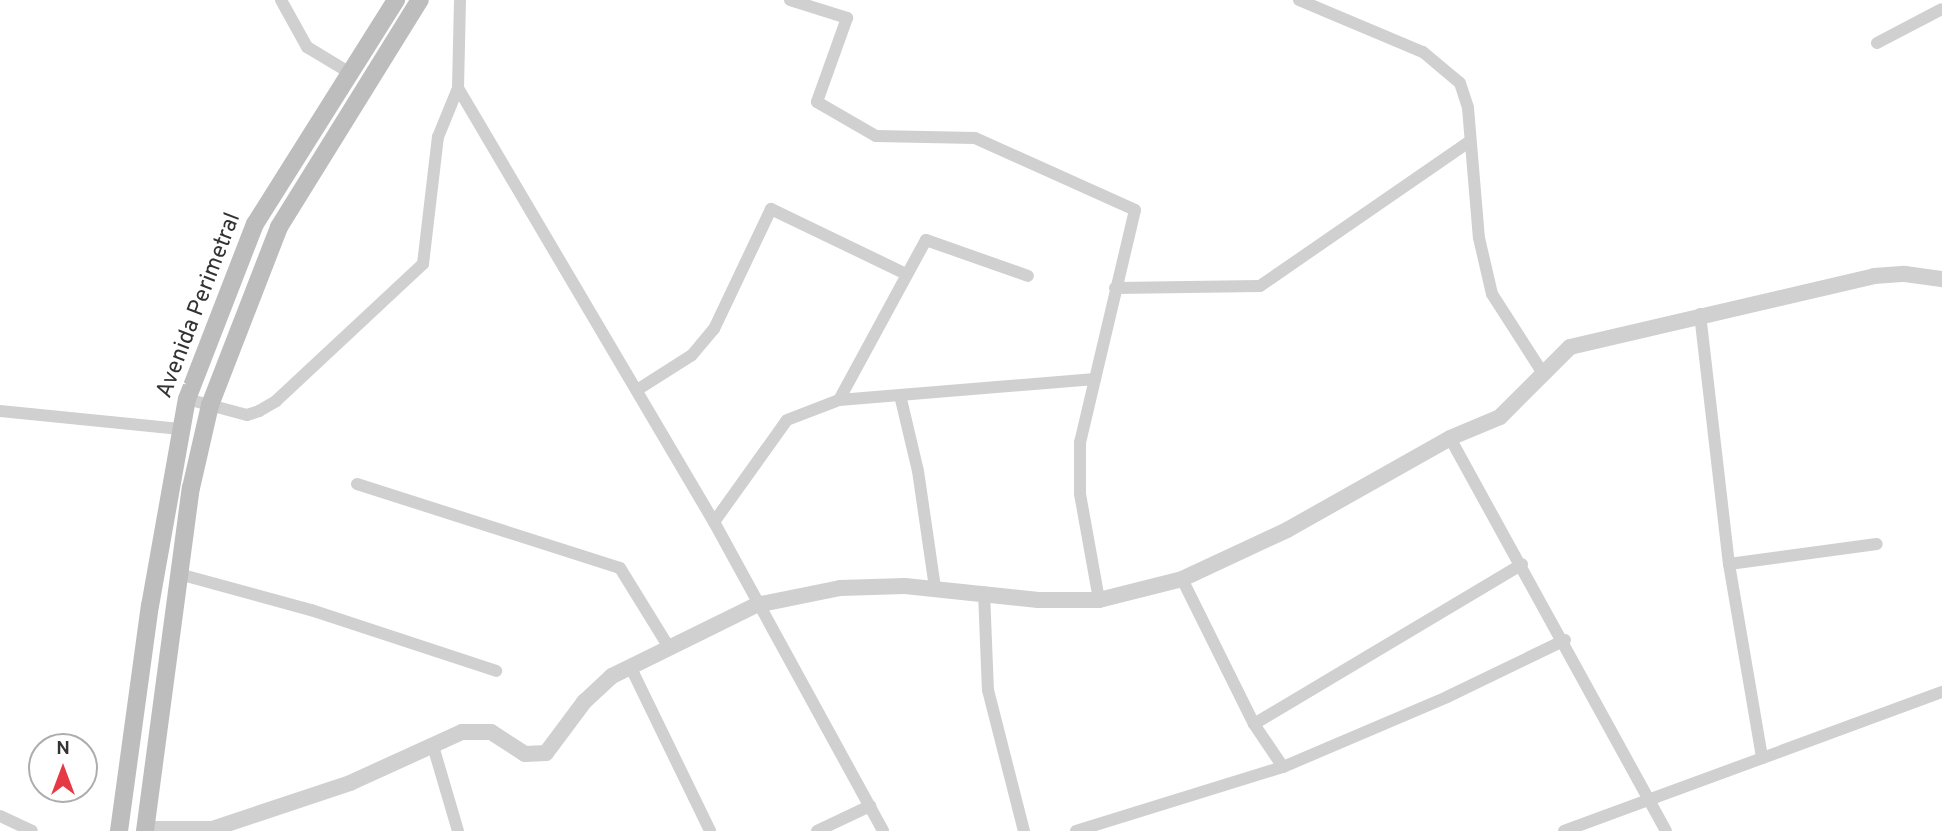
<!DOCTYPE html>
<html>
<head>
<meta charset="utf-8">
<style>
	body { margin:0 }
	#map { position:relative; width:1942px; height:831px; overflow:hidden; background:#fff; font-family:Overpass,sans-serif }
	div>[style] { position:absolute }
	.minor>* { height:12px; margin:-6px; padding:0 6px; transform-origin:6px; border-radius:6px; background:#d0d0d0 }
	.tertiary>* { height:16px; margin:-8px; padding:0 8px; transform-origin:8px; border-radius:8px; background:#d0d0d0 }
	.secondary>* { height:18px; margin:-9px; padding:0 9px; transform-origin:9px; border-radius:9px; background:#bdbdbd }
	span { translate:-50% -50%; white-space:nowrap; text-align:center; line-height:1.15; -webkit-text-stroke:7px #fff; paint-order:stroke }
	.street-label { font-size:23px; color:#333 }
	.north { position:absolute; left:28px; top:733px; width:70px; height:70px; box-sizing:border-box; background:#fff; border:2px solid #adadad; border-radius:50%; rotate:0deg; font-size:19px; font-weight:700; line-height:28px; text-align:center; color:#333 }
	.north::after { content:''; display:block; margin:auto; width:24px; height:32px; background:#e63946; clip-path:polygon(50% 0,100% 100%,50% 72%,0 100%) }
</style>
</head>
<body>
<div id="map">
	<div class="minor">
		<i style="left:281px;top:0;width:54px;rotate:61deg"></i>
		<i style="left:307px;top:47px;width:52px;rotate:31deg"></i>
		<i style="left:460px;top:0;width:88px;rotate:91.3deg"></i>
		<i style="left:458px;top:88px;width:504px;rotate:59.47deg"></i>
		<i style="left:714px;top:522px;width:352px;rotate:61.3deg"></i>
		<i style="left:790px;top:0;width:60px;rotate:17.5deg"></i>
		<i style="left:847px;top:18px;width:89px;rotate:109.7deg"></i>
		<i style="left:817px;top:102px;width:68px;rotate:30deg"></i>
		<i style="left:876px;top:136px;width:99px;rotate:1.2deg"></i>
		<i style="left:975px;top:138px;width:175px;rotate:24.2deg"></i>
		<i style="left:1135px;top:210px;width:238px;rotate:103.3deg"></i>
		<i style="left:1080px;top:442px;width:52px;rotate:90deg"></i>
		<i style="left:1080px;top:494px;width:108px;rotate:79.8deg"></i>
		<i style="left:1299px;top:0;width:134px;rotate:22.8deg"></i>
		<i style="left:1423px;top:52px;width:48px;rotate:40deg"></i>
		<i style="left:1460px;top:83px;width:26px;rotate:72deg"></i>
		<i style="left:1468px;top:108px;width:130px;rotate:85.2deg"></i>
		<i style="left:1479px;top:238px;width:57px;rotate:76.9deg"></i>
		<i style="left:1492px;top:294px;width:93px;rotate:57.3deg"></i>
		<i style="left:1877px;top:43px;width:73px;rotate:-27.6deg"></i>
		<i style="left:1115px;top:288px;width:145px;rotate:-0.8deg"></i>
		<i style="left:1260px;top:286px;width:255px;rotate:-34.6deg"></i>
		<i style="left:1700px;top:314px;width:252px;rotate:83.4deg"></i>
		<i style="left:1729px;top:564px;width:197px;rotate:80.3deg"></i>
		<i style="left:637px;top:390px;width:65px;rotate:-32.5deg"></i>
		<i style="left:692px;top:355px;width:34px;rotate:-50deg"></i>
		<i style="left:714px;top:329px;width:133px;rotate:-64.6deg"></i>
		<i style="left:771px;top:209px;width:150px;rotate:25.7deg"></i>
		<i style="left:900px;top:395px;width:78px;rotate:76.7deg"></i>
		<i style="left:918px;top:471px;width:118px;rotate:81.7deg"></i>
		<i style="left:187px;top:399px;width:62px;rotate:14.9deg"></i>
		<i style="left:247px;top:415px;width:13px;rotate:-18deg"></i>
		<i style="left:259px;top:411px;width:20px;rotate:-30deg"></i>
		<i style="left:276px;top:401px;width:201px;rotate:-43deg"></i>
		<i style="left:423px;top:264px;width:128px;rotate:-83.3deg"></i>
		<i style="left:438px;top:137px;width:53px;rotate:-67.8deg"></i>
		<i style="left:839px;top:400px;width:182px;rotate:-61.5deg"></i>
		<i style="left:926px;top:240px;width:108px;rotate:19.4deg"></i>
		<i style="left:0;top:411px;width:181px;rotate:5.7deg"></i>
		<i style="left:1450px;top:438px;width:448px;rotate:61.2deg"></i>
		<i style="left:357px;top:484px;width:276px;rotate:17.7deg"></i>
		<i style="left:620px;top:568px;width:95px;rotate:58.3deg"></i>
		<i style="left:714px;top:522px;width:125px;rotate:-54.4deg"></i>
		<i style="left:787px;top:420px;width:56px;rotate:-21deg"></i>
		<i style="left:839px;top:400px;width:257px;rotate:-4.7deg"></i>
		<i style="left:1729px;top:564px;width:149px;rotate:-7.7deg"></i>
		<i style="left:179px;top:574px;width:137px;rotate:15.3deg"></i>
		<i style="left:311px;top:610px;width:195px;rotate:18.2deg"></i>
		<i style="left:1182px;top:579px;width:162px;rotate:63.6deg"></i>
		<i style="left:1254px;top:724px;width:52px;rotate:56deg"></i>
		<i style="left:984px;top:592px;width:98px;rotate:87.7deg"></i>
		<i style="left:988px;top:690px;width:146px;rotate:75.7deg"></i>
		<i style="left:631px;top:668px;width:181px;rotate:64.1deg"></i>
		<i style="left:1254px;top:724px;width:312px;rotate:-30.8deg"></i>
		<i style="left:433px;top:746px;width:89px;rotate:73.6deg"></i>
		<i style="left:0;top:816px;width:35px;rotate:25deg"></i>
		<i style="left:817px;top:831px;width:59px;rotate:-25.3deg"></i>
		<i style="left:1076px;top:831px;width:217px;rotate:-17.2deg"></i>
		<i style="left:1283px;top:767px;width:178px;rotate:-23.1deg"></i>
		<i style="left:1447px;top:697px;width:131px;rotate:-25.8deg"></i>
		<i style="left:1564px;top:831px;width:403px;rotate:-20.2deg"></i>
	</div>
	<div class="tertiary">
		<i style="left:146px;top:829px;width:63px"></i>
		<i style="left:206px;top:831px;width:152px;rotate:-18.4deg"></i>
		<i style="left:350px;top:783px;width:123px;rotate:-24.5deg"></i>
		<i style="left:462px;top:732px;width:29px"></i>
		<i style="left:491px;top:732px;width:40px;rotate:32.9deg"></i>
		<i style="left:525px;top:754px;width:21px;rotate:-3deg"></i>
		<i style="left:546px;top:753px;width:64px;rotate:-53.3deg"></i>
		<i style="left:584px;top:702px;width:38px;rotate:-43deg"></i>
		<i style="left:612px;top:676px;width:161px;rotate:-26.2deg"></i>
		<i style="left:756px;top:605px;width:86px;rotate:-11.4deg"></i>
		<i style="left:840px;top:588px;width:65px;rotate:-1.8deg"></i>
		<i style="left:905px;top:586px;width:134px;rotate:6deg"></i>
		<i style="left:1038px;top:600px;width:61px"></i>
		<i style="left:1099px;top:600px;width:86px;rotate:-14.2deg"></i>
		<i style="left:1182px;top:579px;width:116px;rotate:-25deg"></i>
		<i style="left:1287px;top:530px;width:187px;rotate:-29.4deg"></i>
		<i style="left:1450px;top:438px;width:54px;rotate:-22.8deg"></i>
		<i style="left:1500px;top:417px;width:99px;rotate:-45deg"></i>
		<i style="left:1570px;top:347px;width:312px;rotate:-13.1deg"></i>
		<i style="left:1874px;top:276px;width:31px;rotate:-4deg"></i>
		<i style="left:1905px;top:274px;width:37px;rotate:8deg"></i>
	</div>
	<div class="secondary">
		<i style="left:119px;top:831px;width:227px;rotate:-82.2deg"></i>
		<i style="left:150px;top:606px;width:210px;rotate:-79.9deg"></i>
		<i style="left:187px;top:399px;width:188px;rotate:-68.8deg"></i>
		<i style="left:255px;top:224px;width:265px;rotate:-57.8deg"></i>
		<i style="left:145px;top:831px;width:346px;rotate:-82.4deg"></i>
		<i style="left:191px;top:488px;width:85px;rotate:-77.1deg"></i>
		<i style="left:210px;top:405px;width:191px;rotate:-68.8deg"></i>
		<i style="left:279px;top:227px;width:267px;rotate:-58.2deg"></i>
	</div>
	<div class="street-label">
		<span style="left:200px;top:306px;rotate:-69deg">Avenida Perimetral</span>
	</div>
	<div class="north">N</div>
</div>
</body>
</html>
